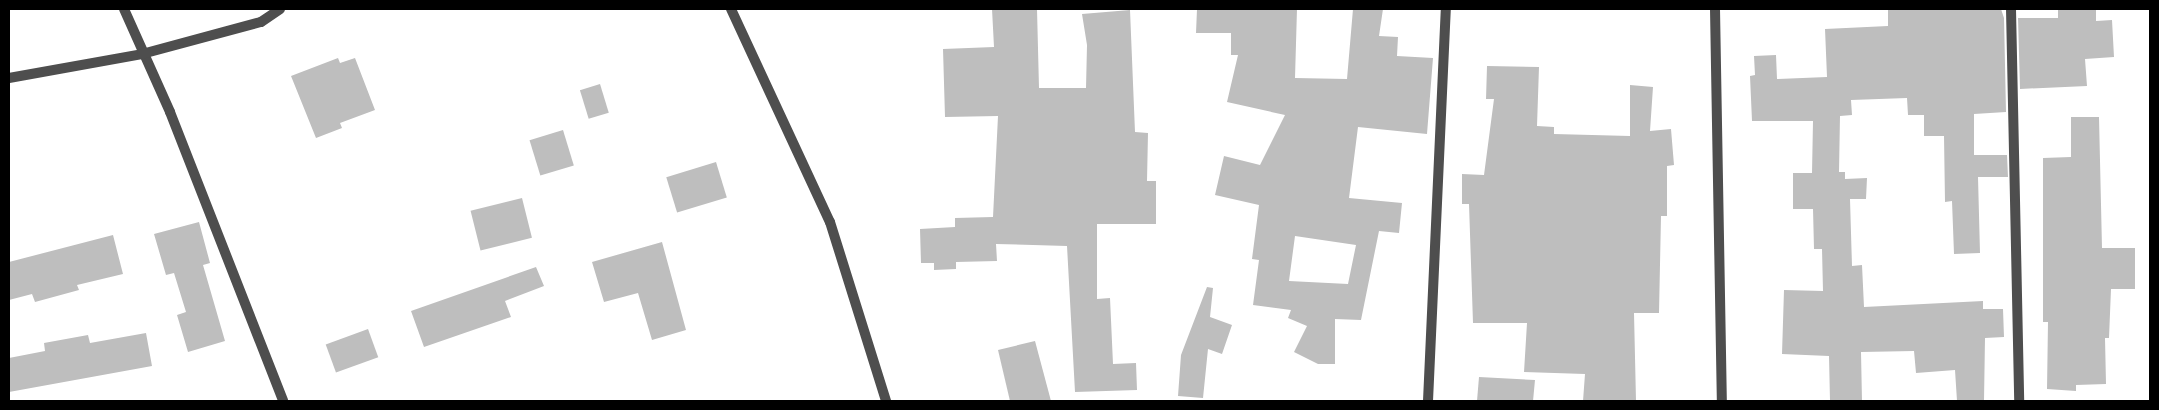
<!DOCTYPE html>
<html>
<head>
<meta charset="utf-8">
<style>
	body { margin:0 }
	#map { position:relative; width:2159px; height:410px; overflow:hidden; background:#fff; font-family:Roboto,sans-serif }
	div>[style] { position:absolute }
	.building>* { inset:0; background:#bebebe; transform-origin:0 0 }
	.street>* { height:10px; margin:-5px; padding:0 5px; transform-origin:5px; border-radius:5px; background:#4e4e4e }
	span { translate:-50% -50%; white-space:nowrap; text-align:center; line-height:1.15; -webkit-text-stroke:4px #fff; paint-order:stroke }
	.frame { position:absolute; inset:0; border:10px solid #000; pointer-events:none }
</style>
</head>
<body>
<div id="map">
	<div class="building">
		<i style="clip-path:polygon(992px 9px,1037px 9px,1039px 88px,1086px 88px,1087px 45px,1082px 14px,1130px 10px,1135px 132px,1148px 133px,1147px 181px,1156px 181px,1156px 224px,1097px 224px,1097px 299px,1110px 298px,1113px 364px,1136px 363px,1137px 390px,1075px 392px,1067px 246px,996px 244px,997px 261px,956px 262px,956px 269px,934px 270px,934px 263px,921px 263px,920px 229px,955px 227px,955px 218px,993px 217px,998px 116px,945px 117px,943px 49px,994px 47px)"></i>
		<i style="clip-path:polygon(evenodd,1197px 9px,1297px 9px,1295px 78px,1347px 79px,1353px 9px,1383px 9px,1379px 36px,1398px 37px,1397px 56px,1433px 58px,1427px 134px,1358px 127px,1349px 198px,1402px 203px,1399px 233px,1379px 231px,1361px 320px,1335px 319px,1335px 364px,1318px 364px,1294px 352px,1307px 326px,1288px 318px,1291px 310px,1253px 305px,1259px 260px,1252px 259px,1259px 205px,1215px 195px,1224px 156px,1260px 165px,1285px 115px,1227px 102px,1238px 55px,1231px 55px,1231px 33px,1196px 33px,1197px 9px,1295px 236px,1356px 245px,1348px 284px,1289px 281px,1295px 236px)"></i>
		<i style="clip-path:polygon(1888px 9px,2001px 9px,2004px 18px,2006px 112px,1974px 114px,1974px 155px,2007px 155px,2008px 177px,1978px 177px,1980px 253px,1954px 254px,1952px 201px,1945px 202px,1944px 136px,1924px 136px,1924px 115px,1908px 115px,1907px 98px,1851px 100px,1852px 115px,1840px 116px,1839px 172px,1845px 172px,1845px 179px,1867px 178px,1866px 199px,1850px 199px,1852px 266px,1862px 265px,1864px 307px,1983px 301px,1983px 309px,2003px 309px,2004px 337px,1985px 338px,1984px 401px,1957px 401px,1955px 370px,1916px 373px,1914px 351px,1861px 352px,1862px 401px,1830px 401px,1829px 356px,1782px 354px,1784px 290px,1823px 291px,1822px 249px,1814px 249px,1813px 209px,1793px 209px,1793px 173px,1812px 173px,1813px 121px,1752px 121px,1750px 76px,1755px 75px,1754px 56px,1776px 55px,1777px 79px,1827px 77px,1825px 29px,1888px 26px)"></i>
		<i style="clip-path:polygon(2058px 9px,2096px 9px,2096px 21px,2112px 20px,2114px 57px,2085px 59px,2087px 86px,2020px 89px,2018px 18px,2058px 18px)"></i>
		<i style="clip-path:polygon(338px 58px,340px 63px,355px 58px,375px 110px,340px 123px,342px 128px,316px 138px,291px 76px)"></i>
		<i style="clip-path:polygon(1487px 66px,1539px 67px,1537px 126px,1554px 127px,1554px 134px,1630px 136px,1630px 85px,1653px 87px,1650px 131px,1671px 129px,1674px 165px,1667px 166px,1667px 216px,1661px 216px,1659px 313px,1634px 313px,1636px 401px,1583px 401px,1585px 374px,1524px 372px,1527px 323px,1473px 323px,1469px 204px,1462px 204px,1462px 174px,1484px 175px,1494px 99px,1486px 99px)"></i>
		<i style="left:600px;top:84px;width:30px;height:21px;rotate:73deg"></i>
		<i style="clip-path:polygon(2071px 117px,2099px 117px,2102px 248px,2135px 248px,2135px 289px,2111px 289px,2109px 338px,2105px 338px,2106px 384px,2076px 385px,2076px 391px,2047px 389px,2048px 322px,2043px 322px,2043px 158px,2071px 157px)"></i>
		<i style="left:563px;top:130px;width:37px;height:35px;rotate:73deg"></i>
		<i style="left:716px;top:162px;width:37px;height:52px;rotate:73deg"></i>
		<i style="left:522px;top:198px;width:41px;height:53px;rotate:76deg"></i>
		<i style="clip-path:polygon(199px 222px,210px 263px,203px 265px,225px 341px,188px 352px,177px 315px,186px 312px,174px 273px,166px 275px,154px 234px)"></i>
		<i style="clip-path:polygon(113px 235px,123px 274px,77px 285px,79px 290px,35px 302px,32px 294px,9px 300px,9px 262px)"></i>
		<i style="clip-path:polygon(662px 242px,686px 330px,652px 340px,638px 293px,604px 302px,592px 262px)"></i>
		<i style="clip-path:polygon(536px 267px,544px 286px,505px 301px,511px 317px,424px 347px,411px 311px)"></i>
		<i style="clip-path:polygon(1207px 287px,1213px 288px,1210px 317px,1232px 325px,1222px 354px,1208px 349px,1203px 398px,1178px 396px,1181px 355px)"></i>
		<i style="left:368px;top:329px;width:30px;height:45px;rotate:70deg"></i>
		<i style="clip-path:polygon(146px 333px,152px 366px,9px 392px,9px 358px,45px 351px,44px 343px,88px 335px,90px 343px)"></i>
		<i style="clip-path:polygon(1035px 341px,1051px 401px,1010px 401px,998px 350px)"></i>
		<i style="clip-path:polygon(1479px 377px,1535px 380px,1533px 401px,1477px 401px)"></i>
	</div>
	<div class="street">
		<i style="left:124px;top:9px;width:113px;rotate:65.9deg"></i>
		<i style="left:170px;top:112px;width:310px;rotate:68.6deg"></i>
		<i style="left:731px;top:9px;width:235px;rotate:65.1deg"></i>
		<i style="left:830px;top:222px;width:188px;rotate:72.6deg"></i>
		<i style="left:1715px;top:9px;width:392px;rotate:89deg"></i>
		<i style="left:2011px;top:9px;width:392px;rotate:88.8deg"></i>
		<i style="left:9px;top:78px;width:135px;rotate:-10.2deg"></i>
		<i style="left:142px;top:54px;width:123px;rotate:-15.1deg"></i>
		<i style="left:261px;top:22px;width:23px;rotate:-34deg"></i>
		<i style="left:1428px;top:401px;width:392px;rotate:-87.4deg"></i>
	</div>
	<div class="frame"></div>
</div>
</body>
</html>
